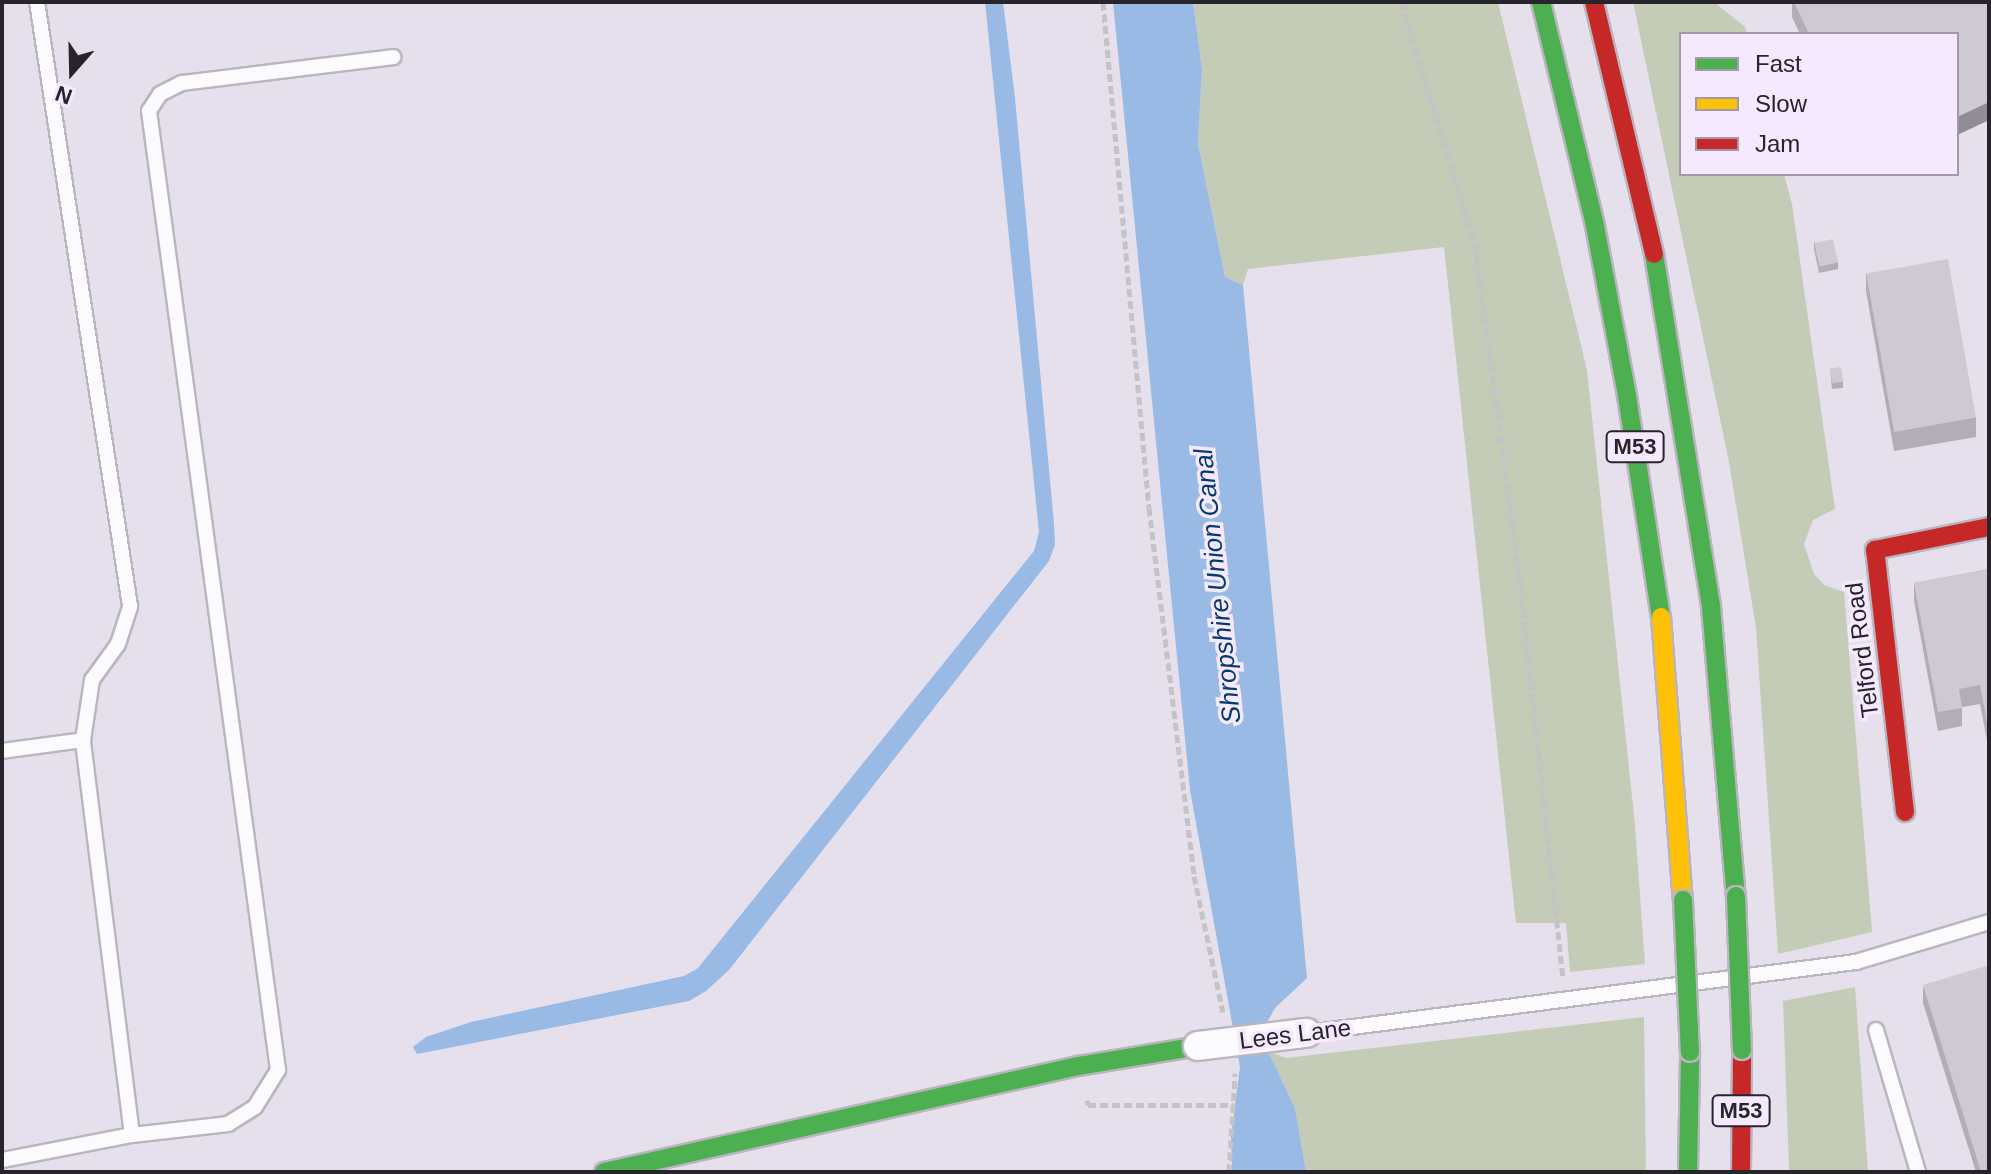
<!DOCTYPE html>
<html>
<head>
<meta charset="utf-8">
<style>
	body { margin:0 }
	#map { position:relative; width:1991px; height:1174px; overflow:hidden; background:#e6e0ec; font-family:Helvetica,sans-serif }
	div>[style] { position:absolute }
	.green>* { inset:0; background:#c4ccb7 }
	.water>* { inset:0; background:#9abae6 }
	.path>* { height:5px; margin-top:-2.5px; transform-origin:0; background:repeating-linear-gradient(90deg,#c4c3c7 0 8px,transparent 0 12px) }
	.roads { filter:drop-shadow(2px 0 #bab5be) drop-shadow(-2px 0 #bab5be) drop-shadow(0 2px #bab5be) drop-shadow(0 -2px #bab5be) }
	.lane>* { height:14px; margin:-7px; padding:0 7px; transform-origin:7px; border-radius:7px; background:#fbfafc }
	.fast>* { height:18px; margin:-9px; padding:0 9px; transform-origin:9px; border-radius:9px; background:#4caf50 }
	.slow>* { height:18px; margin:-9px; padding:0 9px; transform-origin:9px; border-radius:9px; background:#ffc107 }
	.jam>* { height:18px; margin:-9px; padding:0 9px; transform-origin:9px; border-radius:9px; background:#c62828 }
	.bridges { filter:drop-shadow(2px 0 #bab5be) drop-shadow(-2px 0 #bab5be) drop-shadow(0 2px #bab5be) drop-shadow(0 -2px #bab5be) }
	.street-bridge>* { height:28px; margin:-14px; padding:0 14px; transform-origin:14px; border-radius:14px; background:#fbfafc }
	.fast-bridge>* { height:18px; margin:-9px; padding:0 9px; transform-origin:9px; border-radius:9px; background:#4caf50 }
	.wall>* { inset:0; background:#b1aeb5 }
	.shaded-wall>* { inset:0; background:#908d94 }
	.building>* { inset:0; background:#cecad3; transform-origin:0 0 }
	span { translate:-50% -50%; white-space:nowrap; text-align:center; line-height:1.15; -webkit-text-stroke:7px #f4e9fe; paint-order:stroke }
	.shield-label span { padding:2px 6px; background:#f4e9fe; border:2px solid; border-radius:6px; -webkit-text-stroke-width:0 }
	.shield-label { font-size:22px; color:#28242c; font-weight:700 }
	.street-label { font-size:24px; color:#28242c }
	.water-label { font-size:26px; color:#043a6d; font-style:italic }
	.frame { position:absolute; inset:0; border:4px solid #28242c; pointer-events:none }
	.legend { position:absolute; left:1679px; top:32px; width:280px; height:144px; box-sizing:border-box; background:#f4e9fe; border:2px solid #a29aaa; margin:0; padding:10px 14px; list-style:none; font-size:24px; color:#28242c }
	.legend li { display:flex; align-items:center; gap:16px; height:40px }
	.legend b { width:40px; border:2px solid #a29aaa }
	.north { position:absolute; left:32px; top:32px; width:80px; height:80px; -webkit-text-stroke:6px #f4e9fe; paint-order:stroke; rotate:200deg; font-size:22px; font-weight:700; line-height:32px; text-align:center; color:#28242c }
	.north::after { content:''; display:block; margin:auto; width:28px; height:36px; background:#28242c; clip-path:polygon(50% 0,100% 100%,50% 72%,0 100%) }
</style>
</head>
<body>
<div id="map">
	<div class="green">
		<i style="clip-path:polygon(1193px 2px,1498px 2px,1587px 370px,1635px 825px,1645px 964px,1570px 972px,1566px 923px,1516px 923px,1444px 247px,1248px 269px,1243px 285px,1225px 277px,1198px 143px,1202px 69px)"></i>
		<i style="clip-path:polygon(1633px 2px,1714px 2px,1745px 27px,1747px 34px,1681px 34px,1681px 174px,1784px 174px,1792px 204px,1835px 509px,1813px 520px,1804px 544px,1814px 574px,1824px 585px,1844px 592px,1872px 932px,1778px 954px,1756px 628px,1729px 462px)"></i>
		<i style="clip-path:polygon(1855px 987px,1868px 1172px,1789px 1172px,1783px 1001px)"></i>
		<i style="clip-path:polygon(1644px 1017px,1646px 1172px,1306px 1172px,1295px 1108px,1268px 1051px,1286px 1058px)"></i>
	</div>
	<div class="water">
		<i style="clip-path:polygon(985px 2px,1003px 2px,1015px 98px,1054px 524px,1055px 545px,1049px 561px,729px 970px,706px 991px,689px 1001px,417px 1054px,413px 1047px,426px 1037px,471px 1022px,684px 976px,698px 968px,1034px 551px,1039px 532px)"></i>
		<i style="clip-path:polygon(1113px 2px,1193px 2px,1202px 69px,1198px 143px,1225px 277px,1243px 285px,1307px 978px,1275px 1008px,1266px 1024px,1268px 1051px,1295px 1108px,1306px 1172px,1232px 1172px,1231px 1136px,1240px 1067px,1190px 790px)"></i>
	</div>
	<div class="path">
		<i style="left:1103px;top:2px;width:508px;rotate:84.81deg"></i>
		<i style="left:1149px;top:508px;width:371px;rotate:83deg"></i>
		<i style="left:1194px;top:876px;width:139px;rotate:78deg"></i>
		<i style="left:1401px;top:2px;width:254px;rotate:73.1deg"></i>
		<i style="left:1475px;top:245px;width:332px;rotate:82.4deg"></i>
		<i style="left:1519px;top:574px;width:406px;rotate:83.8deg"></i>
		<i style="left:1087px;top:1100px;width:5px;rotate:79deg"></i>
		<i style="left:1088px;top:1105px;width:146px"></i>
		<i style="left:1229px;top:1172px;width:99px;rotate:-86.5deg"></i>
	</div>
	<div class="roads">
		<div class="lane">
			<i style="left:2px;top:751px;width:82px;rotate:-7.7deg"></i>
			<i style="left:1876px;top:1030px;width:148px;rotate:73.5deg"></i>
			<i style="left:1306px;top:1033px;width:555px;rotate:-7.36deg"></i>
			<i style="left:1856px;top:962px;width:139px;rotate:-16.7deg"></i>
			<i style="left:132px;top:1135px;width:97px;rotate:-6.5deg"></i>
			<i style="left:228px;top:1124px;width:32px;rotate:-32deg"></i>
			<i style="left:255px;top:1107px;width:44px;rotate:-58.1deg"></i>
			<i style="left:278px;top:1070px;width:968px;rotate:-97.66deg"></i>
			<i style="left:149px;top:111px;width:20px;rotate:-57deg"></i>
			<i style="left:160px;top:94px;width:25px;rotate:-27deg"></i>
			<i style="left:182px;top:83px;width:213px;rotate:-7deg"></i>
			<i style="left:2px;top:1160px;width:132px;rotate:-10.9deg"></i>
			<i style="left:132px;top:1135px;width:398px;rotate:-97.1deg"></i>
			<i style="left:83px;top:740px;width:61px;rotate:-81.5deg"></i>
			<i style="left:92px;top:680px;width:44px;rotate:-54.2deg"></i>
			<i style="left:118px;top:644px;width:40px;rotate:-72deg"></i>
			<i style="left:130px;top:606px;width:611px;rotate:-98.75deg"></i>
		</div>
		<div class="fast">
			<i style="left:1541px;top:2px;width:230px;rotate:76.4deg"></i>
			<i style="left:1595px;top:226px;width:173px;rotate:79.3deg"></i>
			<i style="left:1627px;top:396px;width:224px;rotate:81.3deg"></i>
			<i style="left:1654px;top:254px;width:358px;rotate:80.8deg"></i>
			<i style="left:1711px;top:607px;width:290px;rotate:85.1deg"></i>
			<i style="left:604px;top:1172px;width:487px;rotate:-12.6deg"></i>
			<i style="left:1079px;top:1066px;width:121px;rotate:-9.5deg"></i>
			<i style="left:1688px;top:1172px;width:120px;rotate:-89deg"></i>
		</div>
		<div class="slow">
			<i style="left:1661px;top:617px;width:284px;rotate:85.6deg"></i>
		</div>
		<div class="jam">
			<i style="left:1594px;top:2px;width:259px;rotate:76.6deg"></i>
			<i style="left:1905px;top:812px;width:264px;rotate:-96.5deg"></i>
			<i style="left:1875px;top:550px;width:116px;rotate:-11.4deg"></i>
			<i style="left:1741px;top:1172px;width:122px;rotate:-89.5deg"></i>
		</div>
	</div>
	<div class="bridges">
		<div class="street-bridge">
			<i style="left:1198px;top:1046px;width:109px;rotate:-6.9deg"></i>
		</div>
		<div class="fast-bridge">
			<i style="left:1736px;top:896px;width:154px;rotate:87.8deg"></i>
			<i style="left:1683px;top:900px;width:152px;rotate:87.4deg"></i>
		</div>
	</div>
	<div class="wall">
		<i style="clip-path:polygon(1792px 2px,1989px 2px,1989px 120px,1957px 135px,1957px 34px,1800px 34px,1792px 17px)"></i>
		<i style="clip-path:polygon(1814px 242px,1838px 262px,1838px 269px,1819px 273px,1814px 249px)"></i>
		<i style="clip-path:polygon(1866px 273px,1976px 418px,1976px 437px,1894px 451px,1866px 291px)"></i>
		<i style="clip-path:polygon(1830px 368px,1843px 382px,1843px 388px,1832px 389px)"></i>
		<i style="clip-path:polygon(1989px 569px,1989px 751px,1980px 704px,1962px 707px,1962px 726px,1938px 731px,1914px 601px,1914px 583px)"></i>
		<i style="clip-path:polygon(1923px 985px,1989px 1172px,1976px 1172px,1923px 1003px)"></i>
	</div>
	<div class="shaded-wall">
		<i style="clip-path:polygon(1989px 102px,1989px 120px,1957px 135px,1957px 117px)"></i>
	</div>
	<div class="building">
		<i style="clip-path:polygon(1794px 2px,1989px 2px,1989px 102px,1957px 117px,1957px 34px,1809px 34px)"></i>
		<i style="left:1833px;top:239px;width:24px;height:19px;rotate:78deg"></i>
		<i style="left:1948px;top:259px;width:161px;height:83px;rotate:80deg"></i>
		<i style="left:1841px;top:367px;width:15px;height:11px;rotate:82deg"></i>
		<i style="clip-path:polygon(1989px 569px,1989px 733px,1980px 685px,1959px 689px,1962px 708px,1938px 712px,1914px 583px)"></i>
		<i style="clip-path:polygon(1989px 965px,1989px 1172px,1981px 1172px,1923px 985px)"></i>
	</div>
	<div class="shield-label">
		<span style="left:1635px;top:447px">M53</span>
		<span style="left:1741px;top:1111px">M53</span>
	</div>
	<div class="street-label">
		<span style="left:1862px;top:650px;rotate:-97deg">Telford Road</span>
		<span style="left:1295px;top:1034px;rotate:-7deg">Lees Lane</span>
	</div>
	<div class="water-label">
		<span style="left:1218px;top:586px;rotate:-96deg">Shropshire Union Canal</span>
	</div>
	<div class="frame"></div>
	<ul class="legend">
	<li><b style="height:10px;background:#4caf50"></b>Fast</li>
	<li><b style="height:10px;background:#ffc107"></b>Slow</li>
	<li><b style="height:10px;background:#c62828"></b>Jam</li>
	</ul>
	<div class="north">N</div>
</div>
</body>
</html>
